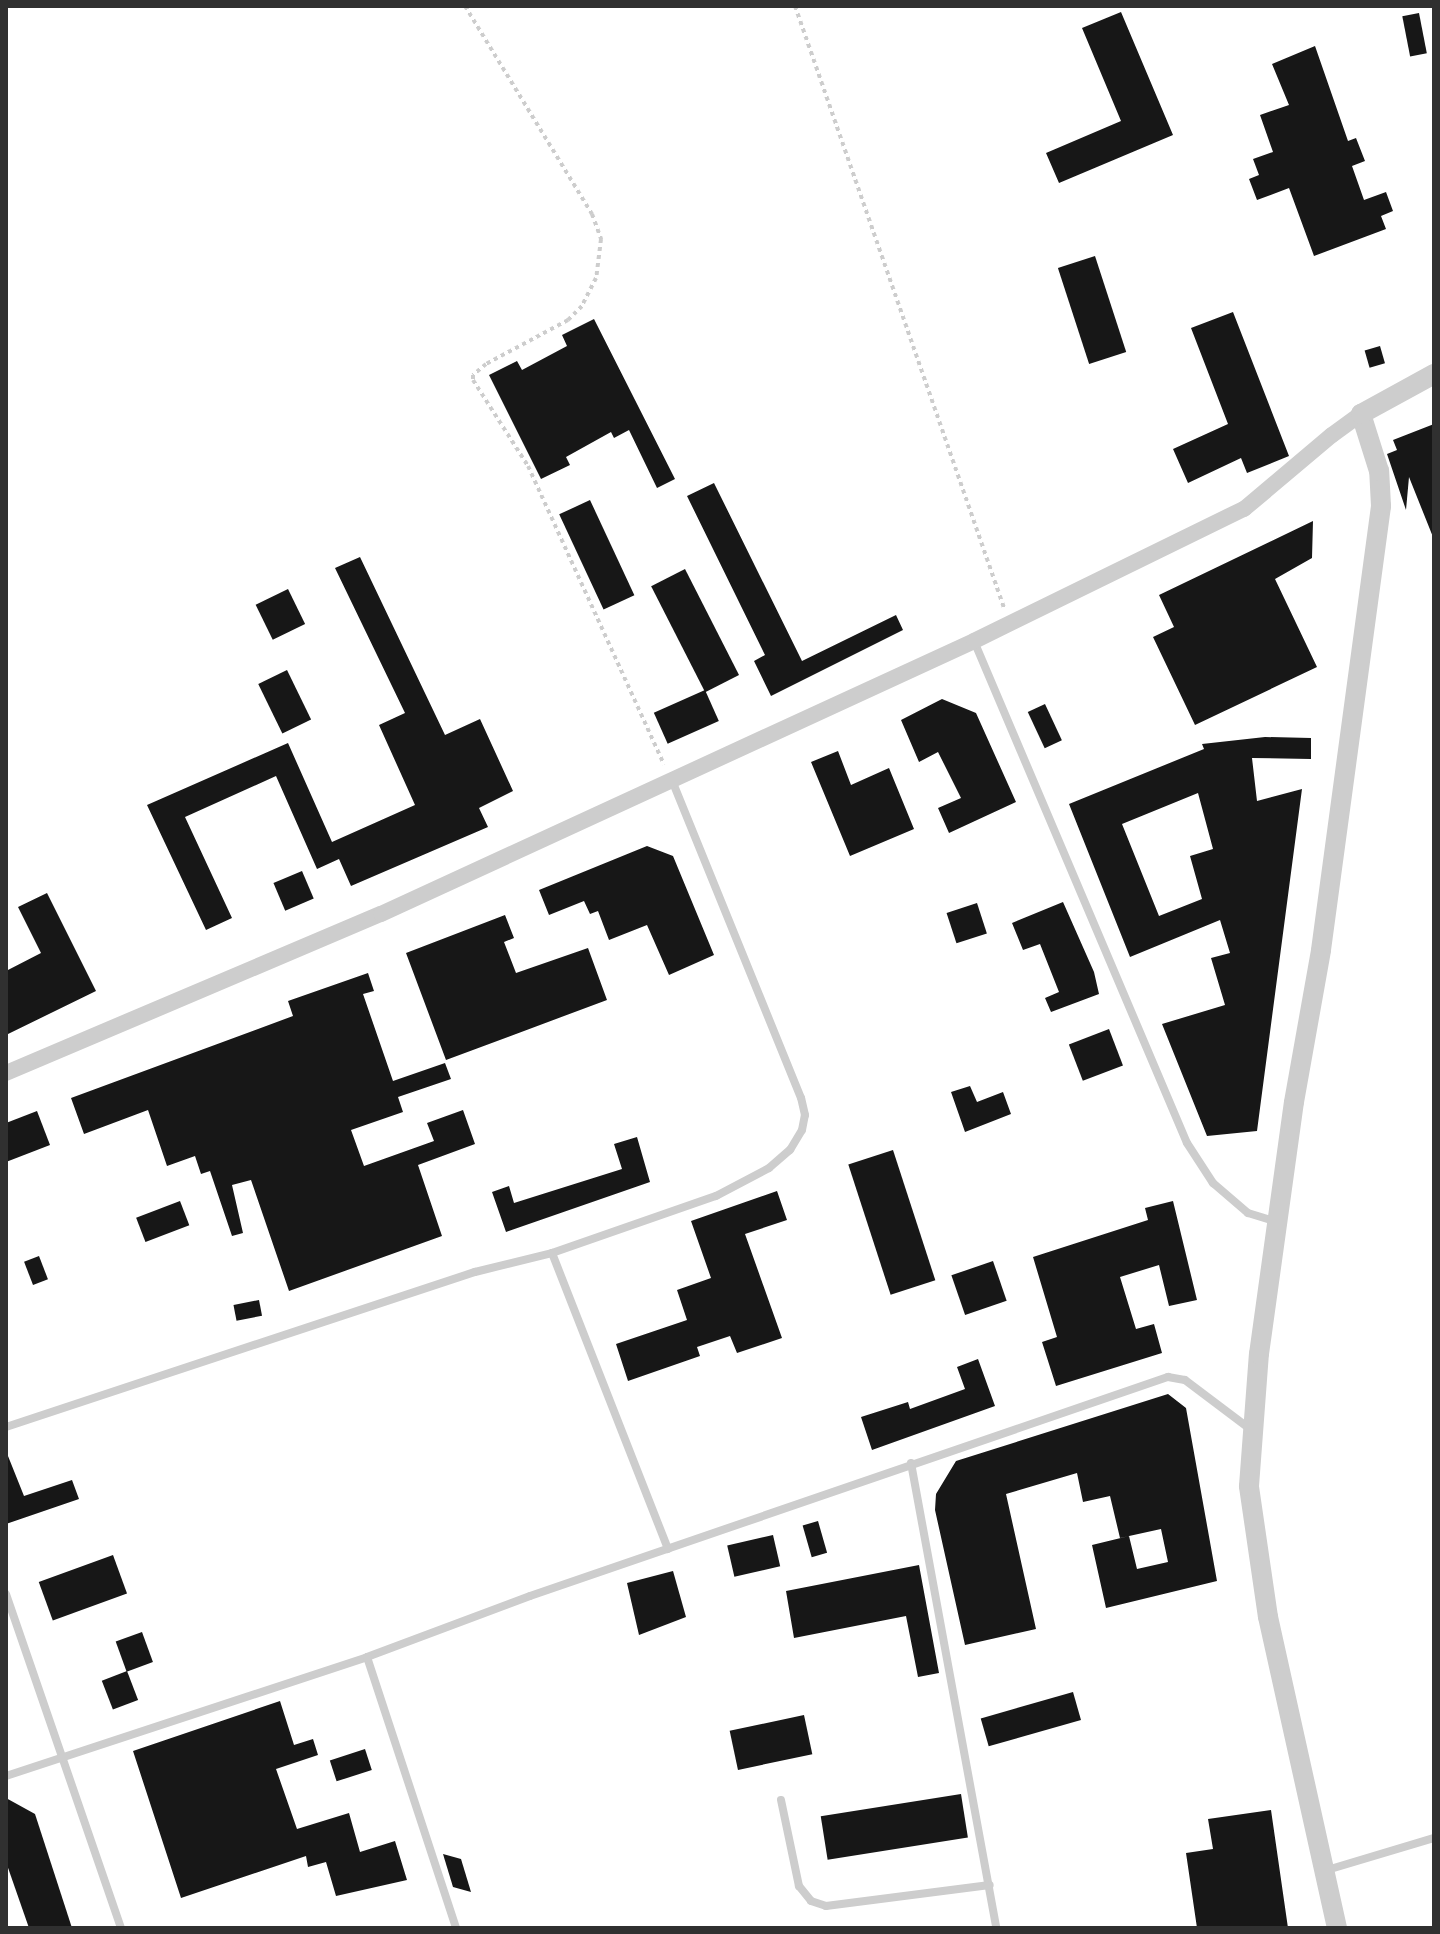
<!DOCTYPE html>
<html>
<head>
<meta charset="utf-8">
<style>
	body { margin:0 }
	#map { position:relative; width:1440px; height:1934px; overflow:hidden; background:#fff; font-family:"PT Sans",sans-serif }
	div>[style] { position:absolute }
	.building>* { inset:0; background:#171717; transform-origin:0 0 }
	.path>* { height:4px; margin-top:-2px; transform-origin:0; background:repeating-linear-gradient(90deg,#cdcdcd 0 4px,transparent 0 8px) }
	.service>* { height:8px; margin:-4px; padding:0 4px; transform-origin:4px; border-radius:4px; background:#cdcdcd }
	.minor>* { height:16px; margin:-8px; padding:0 8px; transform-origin:8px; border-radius:8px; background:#cdcdcd }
	.tertiary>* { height:20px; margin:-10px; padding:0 10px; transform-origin:10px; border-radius:10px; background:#cdcdcd }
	span { translate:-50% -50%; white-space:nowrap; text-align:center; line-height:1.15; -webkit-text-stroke:8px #fff; paint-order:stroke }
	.frame { position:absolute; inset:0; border:8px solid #303030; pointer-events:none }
</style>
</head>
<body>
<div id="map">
	<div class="building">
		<i style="clip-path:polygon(1121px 12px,1173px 135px,1059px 183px,1046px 153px,1121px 121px,1082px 28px)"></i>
		<i style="left:1419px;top:13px;width:41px;height:17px;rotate:79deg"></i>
		<i style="clip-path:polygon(1315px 46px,1348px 141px,1356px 138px,1365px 161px,1352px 166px,1364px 200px,1386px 192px,1393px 211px,1381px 216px,1386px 229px,1314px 256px,1289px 188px,1257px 200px,1249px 179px,1259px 175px,1253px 159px,1273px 152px,1260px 115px,1289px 105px,1272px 64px)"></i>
		<i style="left:1095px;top:256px;width:101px;height:39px;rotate:72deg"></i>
		<i style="clip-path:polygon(1233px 312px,1289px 456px,1247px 473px,1241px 458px,1188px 483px,1173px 449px,1228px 424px,1191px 328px)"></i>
		<i style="clip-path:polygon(594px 319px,675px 479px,657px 488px,629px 430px,614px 438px,611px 432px,566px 457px,570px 465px,541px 479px,489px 375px,517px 361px,522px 370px,567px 346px,562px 335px)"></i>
		<i style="left:1380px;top:346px;width:18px;height:16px;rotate:74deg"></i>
		<i style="clip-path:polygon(1434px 424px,1434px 537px,1433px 537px,1409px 477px,1406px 510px,1387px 454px,1397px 450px,1393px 440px)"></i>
		<i style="clip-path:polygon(714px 483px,802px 661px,896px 615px,903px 630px,771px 696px,754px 661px,765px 655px,687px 496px)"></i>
		<i style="left:590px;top:500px;width:105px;height:34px;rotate:65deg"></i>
		<i style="clip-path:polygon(1313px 521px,1312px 558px,1275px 579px,1317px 667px,1195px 725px,1153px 637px,1174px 627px,1159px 595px)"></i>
		<i style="clip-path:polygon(360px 557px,445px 735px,480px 719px,513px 791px,479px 808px,488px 827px,351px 886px,339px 859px,317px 869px,276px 776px,185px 817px,232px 918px,206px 930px,147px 805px,288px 743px,332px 842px,415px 805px,379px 725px,405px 713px,335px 568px)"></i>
		<i style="left:685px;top:569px;width:119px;height:38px;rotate:63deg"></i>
		<i style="left:288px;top:589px;width:39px;height:36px;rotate:64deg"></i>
		<i style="left:287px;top:670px;width:55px;height:32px;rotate:64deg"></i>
		<i style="left:705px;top:690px;width:34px;height:56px;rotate:66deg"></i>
		<i style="clip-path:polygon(942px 699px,976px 713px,1016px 802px,949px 833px,938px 808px,961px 798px,938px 752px,919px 762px,901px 720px)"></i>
		<i style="left:1045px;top:704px;width:40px;height:19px;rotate:65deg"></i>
		<i style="clip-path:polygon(evenodd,1265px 737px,1311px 738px,1311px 759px,1252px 758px,1257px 801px,1302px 789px,1257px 1131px,1207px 1136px,1162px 1024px,1225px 1005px,1211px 958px,1230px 953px,1220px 920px,1130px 957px,1069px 804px,1204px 749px,1202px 744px,1265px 737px,1198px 793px,1213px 849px,1190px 856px,1202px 899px,1159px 916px,1122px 824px,1198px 793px)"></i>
		<i style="clip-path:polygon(838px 751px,851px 785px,889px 768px,914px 829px,850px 856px,811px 762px)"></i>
		<i style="clip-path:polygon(647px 846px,673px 856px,714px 955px,669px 975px,647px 925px,609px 940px,598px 911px,590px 914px,584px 901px,549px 915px,539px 890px)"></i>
		<i style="left:302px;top:871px;width:30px;height:31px;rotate:67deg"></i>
		<i style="clip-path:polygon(47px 893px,96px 991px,6px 1035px,6px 971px,41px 953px,18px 907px)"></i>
		<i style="clip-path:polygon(1063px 902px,1094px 972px,1099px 994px,1051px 1012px,1045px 998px,1059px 992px,1040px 944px,1023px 950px,1012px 923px)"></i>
		<i style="left:977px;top:903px;width:32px;height:32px;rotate:72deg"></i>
		<i style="clip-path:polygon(505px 915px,514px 938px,504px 942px,516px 973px,588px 948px,607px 1000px,446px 1060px,406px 953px)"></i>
		<i style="clip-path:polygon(368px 973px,374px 991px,363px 994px,393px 1081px,445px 1063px,451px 1079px,398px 1097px,403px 1112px,351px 1130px,364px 1166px,434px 1141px,427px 1123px,463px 1110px,475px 1144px,418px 1165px,442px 1236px,289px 1291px,251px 1180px,232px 1185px,243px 1233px,232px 1236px,210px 1171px,201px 1174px,195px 1156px,167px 1166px,148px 1110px,84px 1134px,71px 1098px,293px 1016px,288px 1001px)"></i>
		<i style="left:1109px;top:1029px;width:39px;height:43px;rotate:69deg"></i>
		<i style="clip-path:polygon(970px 1086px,977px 1102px,1003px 1092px,1011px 1114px,965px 1132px,951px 1092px)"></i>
		<i style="clip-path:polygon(37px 1111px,50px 1145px,6px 1162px,6px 1123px)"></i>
		<i style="clip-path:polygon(637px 1137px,650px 1182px,506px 1232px,492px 1192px,509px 1186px,514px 1203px,622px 1169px,614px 1144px)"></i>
		<i style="left:893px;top:1150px;width:137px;height:47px;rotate:72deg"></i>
		<i style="clip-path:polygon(777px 1191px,787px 1220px,745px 1234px,782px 1338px,737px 1353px,730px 1336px,697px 1347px,700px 1356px,628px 1381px,616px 1344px,687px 1320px,677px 1290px,711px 1278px,691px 1221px)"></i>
		<i style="left:180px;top:1201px;width:26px;height:47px;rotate:69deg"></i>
		<i style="clip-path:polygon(1173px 1201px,1197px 1300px,1169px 1306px,1159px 1265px,1120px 1277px,1136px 1329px,1154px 1324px,1162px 1353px,1056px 1386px,1042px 1342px,1057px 1337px,1033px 1257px,1148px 1220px,1145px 1208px)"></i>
		<i style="left:39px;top:1256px;width:25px;height:16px;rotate:69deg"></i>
		<i style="left:993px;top:1261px;width:42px;height:44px;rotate:71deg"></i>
		<i style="left:259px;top:1300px;width:16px;height:26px;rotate:79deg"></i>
		<i style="clip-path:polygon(978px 1359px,995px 1406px,872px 1450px,861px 1417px,908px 1402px,910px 1409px,965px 1389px,957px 1367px)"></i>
		<i style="clip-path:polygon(1168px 1394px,1186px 1408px,1217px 1581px,1106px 1608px,1092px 1545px,1129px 1536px,1137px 1569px,1168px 1562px,1161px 1529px,1120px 1538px,1110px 1496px,1083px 1502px,1077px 1473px,1006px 1494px,1036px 1629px,965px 1645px,935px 1510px,936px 1494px,956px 1461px)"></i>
		<i style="clip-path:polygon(6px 1451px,24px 1496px,72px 1480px,79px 1499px,6px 1524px)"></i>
		<i style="left:818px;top:1521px;width:33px;height:16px;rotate:74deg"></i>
		<i style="left:773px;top:1535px;width:32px;height:47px;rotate:77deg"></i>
		<i style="left:113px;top:1555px;width:41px;height:79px;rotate:70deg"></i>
		<i style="clip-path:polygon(919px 1565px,939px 1673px,918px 1677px,906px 1616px,794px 1638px,786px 1591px)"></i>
		<i style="clip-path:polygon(673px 1571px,686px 1617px,639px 1635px,627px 1583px)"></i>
		<i style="left:142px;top:1632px;width:32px;height:28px;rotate:70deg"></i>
		<i style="left:127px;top:1671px;width:31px;height:27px;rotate:69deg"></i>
		<i style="left:1073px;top:1692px;width:29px;height:96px;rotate:74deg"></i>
		<i style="clip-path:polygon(280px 1701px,294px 1745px,313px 1739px,318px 1755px,276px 1769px,297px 1829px,349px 1813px,360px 1852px,395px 1841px,407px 1880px,336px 1896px,326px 1862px,308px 1867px,306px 1856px,181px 1898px,133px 1751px)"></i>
		<i style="left:804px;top:1715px;width:40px;height:76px;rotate:78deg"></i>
		<i style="left:365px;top:1749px;width:22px;height:37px;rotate:72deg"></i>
		<i style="left:961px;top:1794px;width:44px;height:142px;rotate:81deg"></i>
		<i style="clip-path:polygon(6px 1798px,35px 1814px,72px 1928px,29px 1928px,6px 1862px)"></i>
		<i style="clip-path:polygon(1271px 1810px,1288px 1928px,1197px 1928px,1186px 1853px,1213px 1849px,1208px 1819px)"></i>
		<i style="clip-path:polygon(443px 1854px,461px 1859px,471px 1892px,453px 1887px)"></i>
	</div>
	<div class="path">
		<i style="left:465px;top:6px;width:244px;rotate:58.6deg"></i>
		<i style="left:592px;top:214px;width:27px;rotate:70deg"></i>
		<i style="left:601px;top:239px;width:39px;rotate:97deg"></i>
		<i style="left:596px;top:278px;width:31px;rotate:117deg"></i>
		<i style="left:582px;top:306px;width:20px;rotate:135deg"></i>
		<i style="left:568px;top:320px;width:93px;rotate:151.8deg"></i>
		<i style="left:486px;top:364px;width:17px;rotate:140deg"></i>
		<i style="left:473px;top:375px;width:5px;rotate:90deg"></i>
		<i style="left:473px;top:380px;width:102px;rotate:57.4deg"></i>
		<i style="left:528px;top:466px;width:328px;rotate:65.5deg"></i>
		<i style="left:795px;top:6px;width:637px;rotate:70.85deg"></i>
	</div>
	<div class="service">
		<i style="left:974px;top:641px;width:545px;rotate:67.01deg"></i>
		<i style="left:1187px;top:1143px;width:48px;rotate:57deg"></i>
		<i style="left:1213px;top:1183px;width:46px;rotate:40.6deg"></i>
		<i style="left:1248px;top:1213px;width:28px;rotate:17deg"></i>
		<i style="left:552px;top:1253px;width:318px;rotate:68.6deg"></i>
		<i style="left:6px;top:1427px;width:494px;rotate:-18.3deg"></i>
		<i style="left:475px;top:1272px;width:79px;rotate:-13.9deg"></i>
		<i style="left:552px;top:1253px;width:174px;rotate:-19.2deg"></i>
		<i style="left:716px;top:1196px;width:60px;rotate:-27.8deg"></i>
		<i style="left:769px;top:1168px;width:28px;rotate:-41deg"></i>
		<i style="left:790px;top:1150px;width:23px;rotate:-59deg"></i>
		<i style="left:802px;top:1130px;width:15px;rotate:-79deg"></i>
		<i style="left:805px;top:1115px;width:17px;rotate:-103deg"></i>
		<i style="left:801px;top:1098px;width:343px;rotate:-112.1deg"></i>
		<i style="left:911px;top:1463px;width:473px;rotate:79.6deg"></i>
		<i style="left:6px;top:1594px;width:353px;rotate:71deg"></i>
		<i style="left:367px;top:1657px;width:285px;rotate:71.8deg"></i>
		<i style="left:6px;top:1776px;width:380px;rotate:-18.2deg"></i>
		<i style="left:367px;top:1657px;width:174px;rotate:-20.5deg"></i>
		<i style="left:530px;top:1596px;width:675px;rotate:-18.95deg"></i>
		<i style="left:1168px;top:1377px;width:17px;rotate:10deg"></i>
		<i style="left:1185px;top:1380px;width:81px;rotate:37deg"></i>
		<i style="left:781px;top:1800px;width:88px;rotate:78.2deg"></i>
		<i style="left:799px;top:1886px;width:19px;rotate:51deg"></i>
		<i style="left:811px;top:1901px;width:16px;rotate:18deg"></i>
		<i style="left:826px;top:1906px;width:165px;rotate:-7.3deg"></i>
		<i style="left:1327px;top:1870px;width:112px;rotate:-16.7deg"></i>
	</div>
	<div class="minor">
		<i style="left:6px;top:1073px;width:407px;rotate:-23deg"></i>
		<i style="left:381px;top:914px;width:653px;rotate:-24.72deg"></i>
		<i style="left:974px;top:641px;width:301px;rotate:-26.1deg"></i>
		<i style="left:1244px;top:509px;width:115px;rotate:-40.1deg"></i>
		<i style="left:1332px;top:435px;width:36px;rotate:-36deg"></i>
	</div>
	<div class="tertiary">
		<i style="left:1337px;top:1928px;width:319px;rotate:-102.5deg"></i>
		<i style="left:1268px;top:1617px;width:132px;rotate:-98.3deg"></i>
		<i style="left:1249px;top:1486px;width:132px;rotate:-85.7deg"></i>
		<i style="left:1259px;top:1354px;width:254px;rotate:-82.1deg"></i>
		<i style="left:1294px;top:1102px;width:154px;rotate:-79.9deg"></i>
		<i style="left:1321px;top:950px;width:448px;rotate:-82.3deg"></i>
		<i style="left:1381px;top:506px;width:35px;rotate:-93deg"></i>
		<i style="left:1379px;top:471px;width:60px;rotate:-107.5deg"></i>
		<i style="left:1361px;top:414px;width:83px;rotate:-28.7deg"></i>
	</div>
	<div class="frame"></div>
</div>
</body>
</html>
